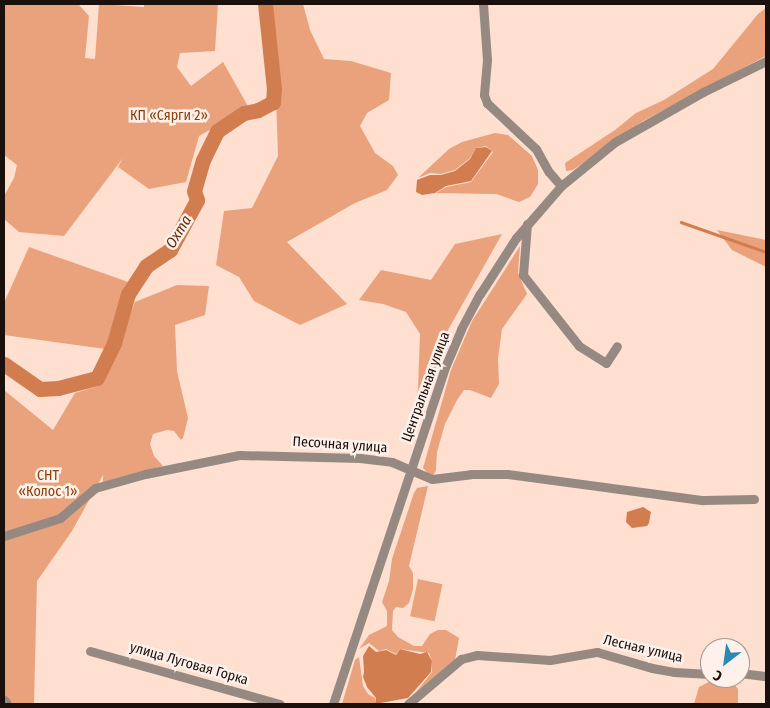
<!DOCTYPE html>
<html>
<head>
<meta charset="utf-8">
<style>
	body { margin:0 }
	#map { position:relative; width:770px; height:708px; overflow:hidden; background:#fedfd0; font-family:"Fira Sans Condensed",sans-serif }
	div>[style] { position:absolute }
	.green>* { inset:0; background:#eaa27d; transform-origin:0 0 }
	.water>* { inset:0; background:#d27d50 }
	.stream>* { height:2.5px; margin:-1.25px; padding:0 1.25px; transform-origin:1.25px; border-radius:1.25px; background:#d27d50 }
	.river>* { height:15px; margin:-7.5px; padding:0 7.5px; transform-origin:7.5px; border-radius:7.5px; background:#d27d50 }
	.minor>* { height:9px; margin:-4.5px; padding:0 4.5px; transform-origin:4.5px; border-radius:4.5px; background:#958982 }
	span { translate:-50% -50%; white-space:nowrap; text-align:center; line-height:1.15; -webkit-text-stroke:5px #fef1eb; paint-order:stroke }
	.park-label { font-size:14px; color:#8b3e06 }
	.street-label { font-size:14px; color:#1b100b }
	.water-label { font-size:15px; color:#612a07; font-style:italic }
	.frame { position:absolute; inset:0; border:5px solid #1b100b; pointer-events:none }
	.north { position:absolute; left:700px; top:638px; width:50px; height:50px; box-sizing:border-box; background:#fef1eb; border:1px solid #a39791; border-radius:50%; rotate:210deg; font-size:14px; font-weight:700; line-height:20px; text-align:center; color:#1b100b }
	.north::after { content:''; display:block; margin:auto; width:18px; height:22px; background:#2b88b5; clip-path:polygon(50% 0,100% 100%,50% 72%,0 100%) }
</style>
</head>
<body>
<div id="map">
	<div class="green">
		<i style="clip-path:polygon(4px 4px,79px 5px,89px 16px,85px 58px,95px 59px,99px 4px,144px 7px,144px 4px,218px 4px,215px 51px,180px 53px,177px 67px,191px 86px,223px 62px,249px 108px,199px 136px,186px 182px,149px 189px,118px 167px,123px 158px,64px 236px,19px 232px,4px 219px,4px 196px,14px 178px,17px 165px,4px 155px)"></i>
		<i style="clip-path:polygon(273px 4px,303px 4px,310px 30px,324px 59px,351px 61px,391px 73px,389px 100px,367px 113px,360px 126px,375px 153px,393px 166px,398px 175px,387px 190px,355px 203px,287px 242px,347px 304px,300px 325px,254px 301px,239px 277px,216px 265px,224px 211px,252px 208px,278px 156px)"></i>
		<i style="clip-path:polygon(766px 8px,766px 56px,643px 121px,573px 170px,566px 171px,565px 163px,615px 130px,636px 113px,664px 100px,713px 69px,758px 14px)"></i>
		<i style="clip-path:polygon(495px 133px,508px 135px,532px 156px,538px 170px,538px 184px,530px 197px,519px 202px,496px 194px,436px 193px,446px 187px,471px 182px,493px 152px,486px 146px,476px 148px,470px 158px,455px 170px,441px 174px,430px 173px,418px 178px,449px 149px,462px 142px)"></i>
		<i style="clip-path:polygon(717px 230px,766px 240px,766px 267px,732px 250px)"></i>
		<i style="clip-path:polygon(502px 234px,448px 330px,422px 410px,414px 410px,418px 389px,420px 334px,406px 312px,383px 304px,359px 300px,381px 270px,431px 280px,455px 244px)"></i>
		<i style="clip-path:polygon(520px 246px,518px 273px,527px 294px,502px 329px,498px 359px,499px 384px,491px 398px,470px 390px,464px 390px,457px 400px,445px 424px,437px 452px,436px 470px,432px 478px,423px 468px,451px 370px,472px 321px)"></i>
		<i style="clip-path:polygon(29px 247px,131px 283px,105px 349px,4px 335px,4px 303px)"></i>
		<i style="clip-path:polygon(177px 285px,209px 286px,205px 315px,175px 325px,177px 371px,188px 418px,183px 438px,181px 440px,174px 431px,167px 430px,153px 434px,150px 444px,154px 456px,163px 466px,103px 482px,103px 475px,72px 531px,37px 581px,34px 704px,4px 704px,4px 390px,53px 430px,75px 393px,98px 386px,109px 370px,117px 354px,124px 330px,135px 302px)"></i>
		<i style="clip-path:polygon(428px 486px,409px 566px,413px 573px,413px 589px,409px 603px,403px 608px,396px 607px,393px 611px,392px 630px,398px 637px,414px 646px,422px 646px,430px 634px,438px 630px,446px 630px,459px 638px,455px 660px,416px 692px,432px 672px,432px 661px,429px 653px,400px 649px,396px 654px,386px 649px,379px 651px,369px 643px,359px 649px,369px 635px,387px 626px,387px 611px,382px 602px,389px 581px,392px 559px,414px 493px,417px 488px)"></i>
		<i style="left:418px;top:579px;width:25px;height:38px;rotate:12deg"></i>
		<i style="clip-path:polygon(359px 657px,363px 686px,368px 694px,375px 698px,375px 704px,342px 704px,355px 660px)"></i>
		<i style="clip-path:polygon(709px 682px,735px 685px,738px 689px,738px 704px,694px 704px,699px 687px)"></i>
	</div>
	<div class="water">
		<i style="clip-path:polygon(486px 147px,492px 151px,471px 181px,446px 186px,435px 193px,422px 195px,416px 192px,417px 180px,430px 175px,441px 175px,455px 171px,470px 159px,476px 148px)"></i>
		<i style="clip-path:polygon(643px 507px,651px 512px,649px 523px,647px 526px,632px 528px,626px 522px,627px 512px)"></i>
		<i style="clip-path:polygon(369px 646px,376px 652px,386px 650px,396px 655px,400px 649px,420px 654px,427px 652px,432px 661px,431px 672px,408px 698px,375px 704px,376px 698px,367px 687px,363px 677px,364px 672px,363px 656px)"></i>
	</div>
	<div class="stream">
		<i style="left:681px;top:222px;width:90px;rotate:19.4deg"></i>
	</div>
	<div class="river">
		<i style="left:4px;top:364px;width:44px;rotate:34.8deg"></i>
		<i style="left:40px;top:389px;width:18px;rotate:-3deg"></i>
		<i style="left:58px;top:388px;width:40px;rotate:-14.4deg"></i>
		<i style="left:97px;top:378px;width:39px;rotate:-64deg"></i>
		<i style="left:114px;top:343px;width:51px;rotate:-74.1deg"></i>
		<i style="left:128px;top:294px;width:33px;rotate:-57deg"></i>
		<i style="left:146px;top:266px;width:29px;rotate:-34deg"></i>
		<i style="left:170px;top:250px;width:57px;rotate:-61.6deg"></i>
		<i style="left:197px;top:200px;width:9px;rotate:-108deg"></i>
		<i style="left:194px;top:191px;width:32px;rotate:-74deg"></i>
		<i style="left:203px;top:160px;width:32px;rotate:-64deg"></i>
		<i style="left:217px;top:131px;width:32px;rotate:-34deg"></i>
		<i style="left:244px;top:113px;width:14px;rotate:-12deg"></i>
		<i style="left:258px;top:110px;width:17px;rotate:-28deg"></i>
		<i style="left:273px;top:102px;width:13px;rotate:-86deg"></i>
		<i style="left:274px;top:89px;width:85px;rotate:-96deg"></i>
	</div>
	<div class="minor">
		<i style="left:483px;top:4px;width:56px;rotate:85.9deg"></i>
		<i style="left:487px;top:60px;width:35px;rotate:95deg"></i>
		<i style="left:484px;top:95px;width:9px;rotate:69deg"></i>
		<i style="left:487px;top:103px;width:67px;rotate:43.2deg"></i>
		<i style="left:536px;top:149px;width:26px;rotate:61deg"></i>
		<i style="left:549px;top:172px;width:18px;rotate:49deg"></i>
		<i style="left:527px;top:224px;width:51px;rotate:94.5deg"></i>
		<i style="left:523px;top:275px;width:90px;rotate:51.7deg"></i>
		<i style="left:579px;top:346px;width:32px;rotate:32deg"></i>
		<i style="left:606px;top:363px;width:20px;rotate:-57deg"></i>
		<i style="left:4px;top:536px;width:59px;rotate:-17.8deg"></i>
		<i style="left:60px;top:518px;width:46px;rotate:-40.6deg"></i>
		<i style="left:95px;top:488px;width:52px;rotate:-15.6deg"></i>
		<i style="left:145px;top:474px;width:96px;rotate:-11.4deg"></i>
		<i style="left:239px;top:455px;width:121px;rotate:1.4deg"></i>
		<i style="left:360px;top:458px;width:32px;rotate:7deg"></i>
		<i style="left:392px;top:462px;width:43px;rotate:23deg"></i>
		<i style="left:432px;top:479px;width:39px;rotate:-7deg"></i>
		<i style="left:471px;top:474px;width:36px"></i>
		<i style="left:507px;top:474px;width:198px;rotate:7.6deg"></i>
		<i style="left:703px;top:500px;width:51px;rotate:-1.1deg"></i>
		<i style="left:90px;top:651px;width:197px;rotate:15.6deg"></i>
		<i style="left:740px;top:673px;width:26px;rotate:7deg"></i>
		<i style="left:4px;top:700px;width:3px;rotate:45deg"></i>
		<i style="left:333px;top:704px;width:357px;rotate:-71.6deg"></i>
		<i style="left:446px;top:365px;width:39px;rotate:-67deg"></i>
		<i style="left:461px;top:329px;width:40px;rotate:-62deg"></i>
		<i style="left:480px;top:294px;width:67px;rotate:-57.3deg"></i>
		<i style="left:516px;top:238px;width:69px;rotate:-49.1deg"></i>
		<i style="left:561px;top:186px;width:70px;rotate:-39.2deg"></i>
		<i style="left:615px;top:142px;width:101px;rotate:-29.6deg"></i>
		<i style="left:703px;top:92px;width:70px;rotate:-26.2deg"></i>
		<i style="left:408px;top:704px;width:70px;rotate:-40.3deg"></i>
		<i style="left:461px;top:659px;width:16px;rotate:-14deg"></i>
		<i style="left:477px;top:655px;width:73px;rotate:3.9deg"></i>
		<i style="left:550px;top:660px;width:48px;rotate:-9.7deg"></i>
		<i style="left:597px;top:652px;width:57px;rotate:16.2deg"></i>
		<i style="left:652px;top:668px;width:22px;rotate:10deg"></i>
		<i style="left:674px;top:672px;width:36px;rotate:3deg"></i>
	</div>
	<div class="park-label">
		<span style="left:169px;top:116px">КП «Сярги 2»</span>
		<span style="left:48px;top:484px">СНТ<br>«Колос 1»</span>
	</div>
	<div class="street-label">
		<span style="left:426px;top:387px;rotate:-70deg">Центральная улица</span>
		<span style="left:340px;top:445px;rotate:4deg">Песочная улица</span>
		<span style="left:643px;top:649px;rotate:13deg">Лесная улица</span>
		<span style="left:189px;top:664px;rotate:16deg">улица Луговая Горка</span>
	</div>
	<div class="water-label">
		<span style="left:179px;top:232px;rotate:-58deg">Охта</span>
	</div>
	<div class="frame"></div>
	<div class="north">С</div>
</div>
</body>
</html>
